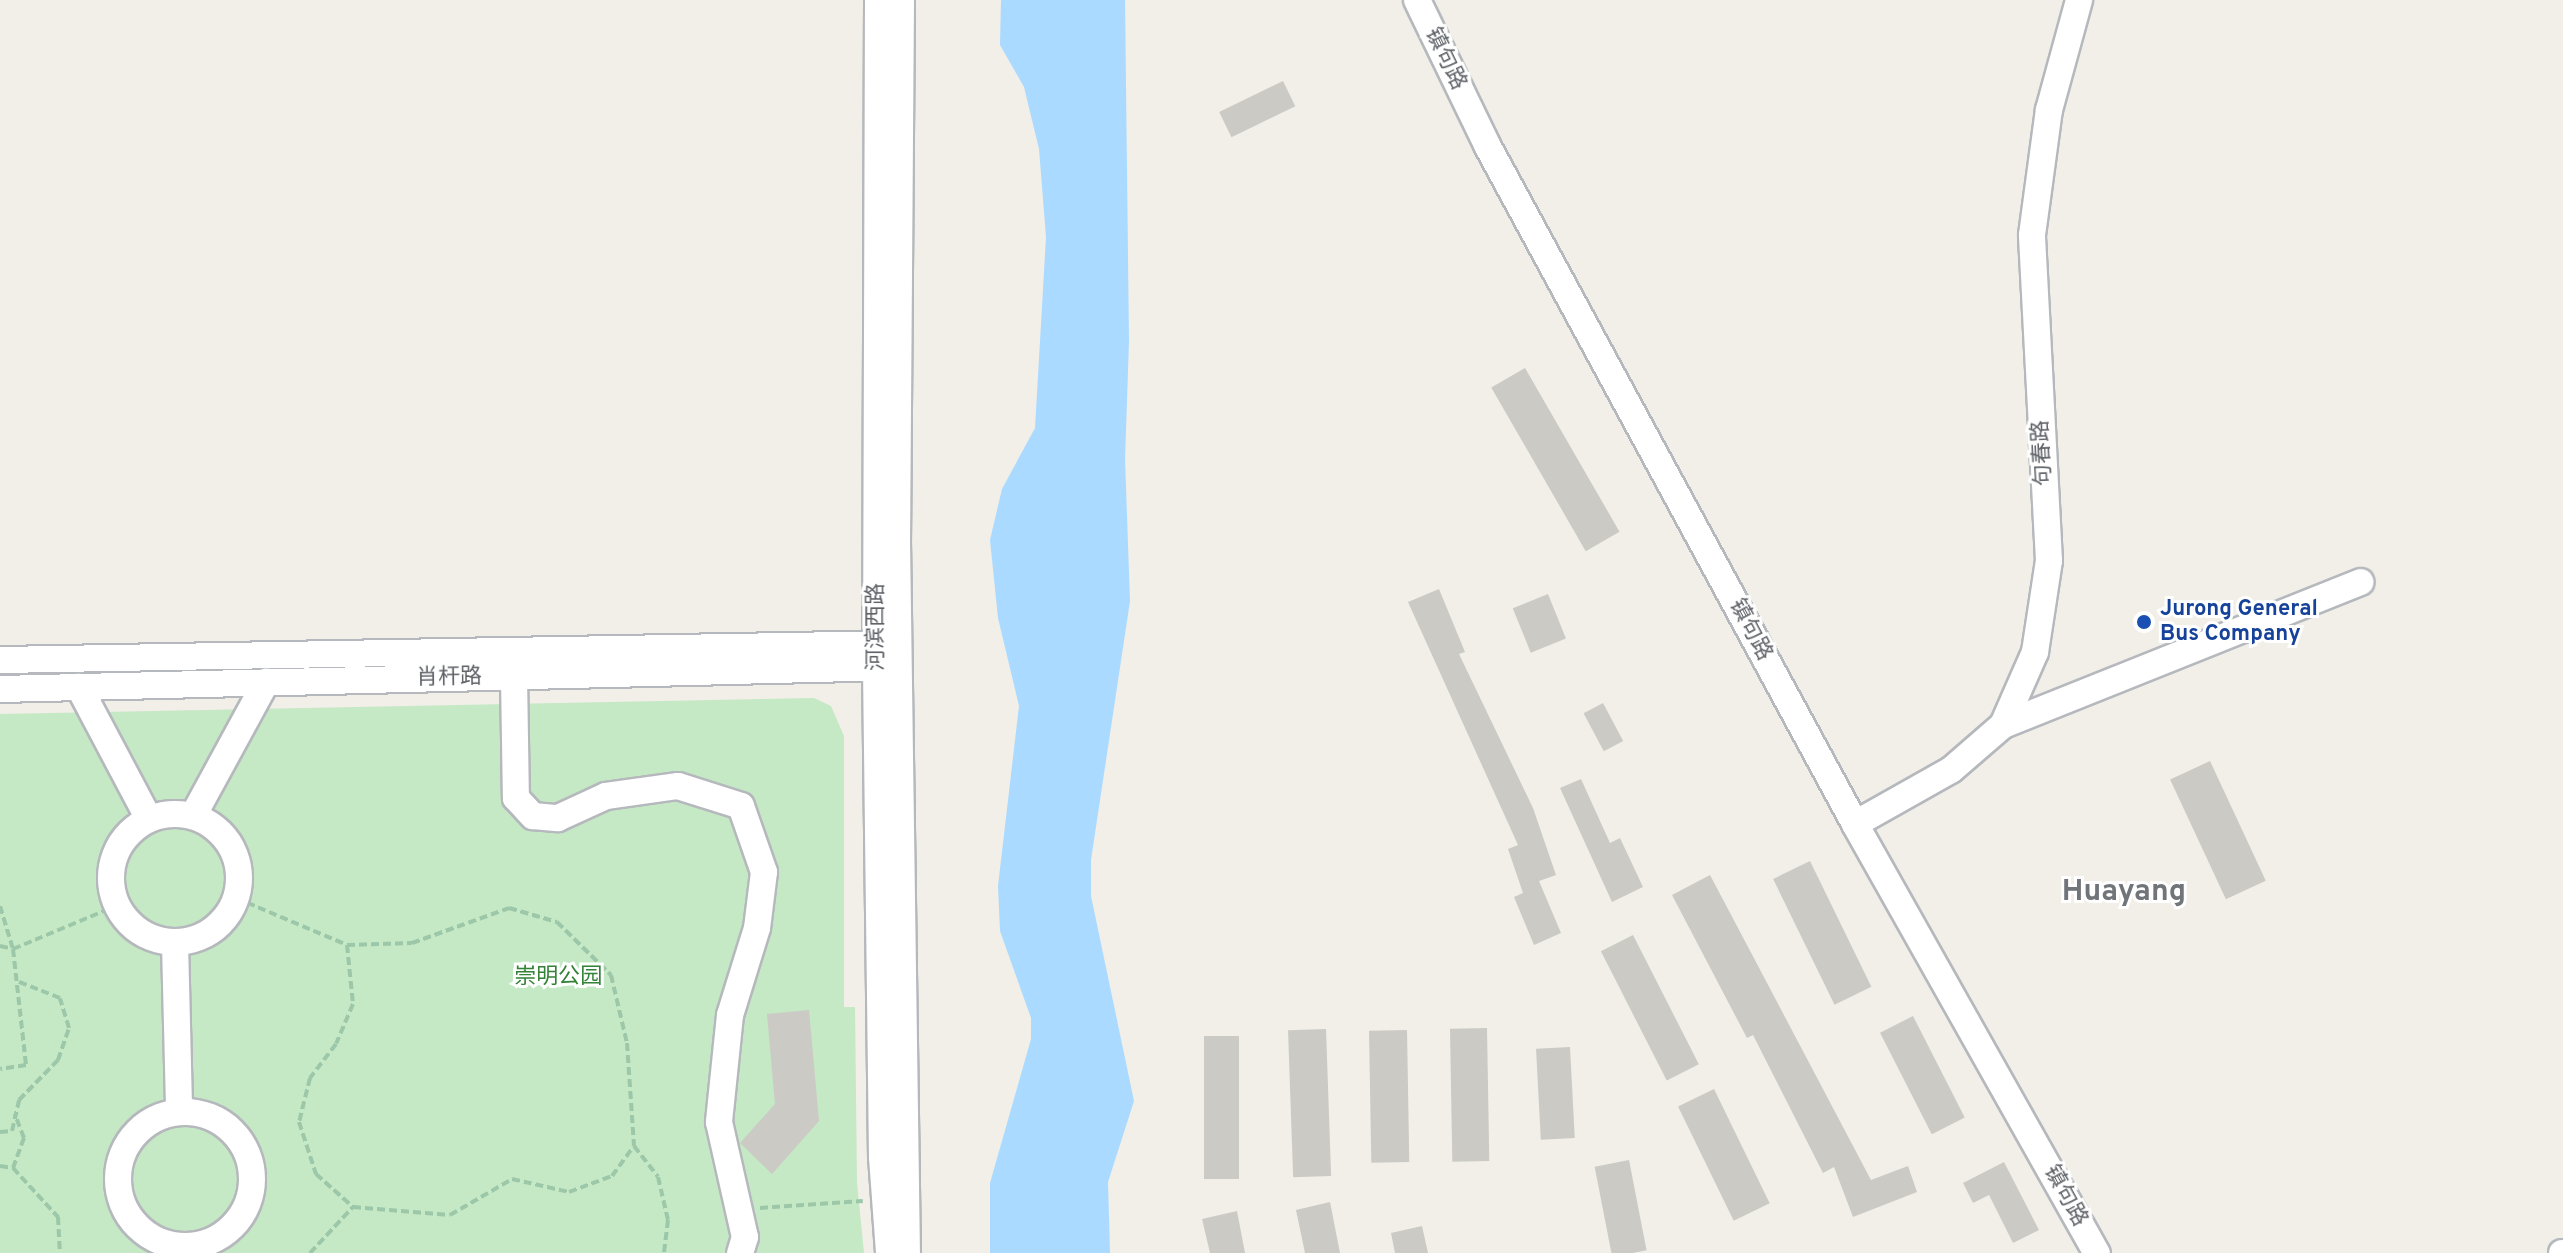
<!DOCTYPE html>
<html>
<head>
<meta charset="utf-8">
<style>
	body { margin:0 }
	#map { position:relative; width:2563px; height:1253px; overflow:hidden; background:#f1efe8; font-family:Overpass,"Noto Sans SC",sans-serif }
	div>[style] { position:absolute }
	.green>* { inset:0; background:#c5e8c5 }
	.water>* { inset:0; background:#aadaff }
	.building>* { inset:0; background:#cccac5; transform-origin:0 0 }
	.path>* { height:4px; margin-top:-2px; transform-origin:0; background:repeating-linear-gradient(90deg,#9cc7a9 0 8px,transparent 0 12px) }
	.roads { filter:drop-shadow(2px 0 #b5b8bc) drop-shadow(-2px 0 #b5b8bc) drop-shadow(0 2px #b5b8bc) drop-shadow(0 -2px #b5b8bc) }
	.minor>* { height:26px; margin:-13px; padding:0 13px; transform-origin:13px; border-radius:13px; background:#fff }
	.minor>.ring { margin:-13px; padding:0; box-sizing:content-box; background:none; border:26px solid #fff; border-radius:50% }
	.dots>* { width:22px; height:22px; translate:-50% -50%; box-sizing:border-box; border:4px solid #fff; border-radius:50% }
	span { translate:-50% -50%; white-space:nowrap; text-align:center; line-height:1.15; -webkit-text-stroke:6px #fff; paint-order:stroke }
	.street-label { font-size:22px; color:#5f6368 }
	.transit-label { font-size:22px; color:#164399; font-weight:700 }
	.left { translate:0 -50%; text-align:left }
	.park-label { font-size:22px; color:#348238 }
	.district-label { font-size:30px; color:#70757a; font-weight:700 }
</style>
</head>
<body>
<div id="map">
	<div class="green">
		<i style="clip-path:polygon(814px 698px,831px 706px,844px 736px,844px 1007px,855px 1007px,857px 1183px,864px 1253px,0 1253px,0 714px)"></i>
	</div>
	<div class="water">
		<i style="clip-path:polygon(1001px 0,1125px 0,1129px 341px,1125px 459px,1130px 601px,1091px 860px,1091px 896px,1134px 1101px,1108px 1182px,1110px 1253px,990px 1253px,990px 1183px,1031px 1039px,1031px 1018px,1000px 931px,998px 886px,1019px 706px,998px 618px,990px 540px,1002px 489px,1035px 428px,1046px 237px,1039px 149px,1024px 87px,1000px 45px)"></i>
	</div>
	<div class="building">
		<i style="left:1283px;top:81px;width:28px;height:71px;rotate:64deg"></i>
		<i style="left:1525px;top:368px;width:189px;height:39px;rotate:60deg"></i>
		<i style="clip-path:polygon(1439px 589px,1465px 652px,1459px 654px,1533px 808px,1556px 875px,1539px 881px,1561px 933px,1534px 945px,1514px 897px,1523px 893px,1508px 849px,1518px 845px,1408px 602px)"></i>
		<i style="left:1548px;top:594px;width:48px;height:38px;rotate:68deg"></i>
		<i style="left:1603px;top:703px;width:43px;height:22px;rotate:62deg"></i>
		<i style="left:2210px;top:761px;width:132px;height:44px;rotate:65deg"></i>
		<i style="clip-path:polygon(1581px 779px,1610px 843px,1620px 838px,1643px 887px,1612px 902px,1560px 788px)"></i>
		<i style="left:1810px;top:861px;width:140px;height:41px;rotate:64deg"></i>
		<i style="clip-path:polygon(1710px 875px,1871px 1180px,1908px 1166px,1917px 1192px,1853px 1217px,1834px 1167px,1823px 1173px,1753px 1035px,1747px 1038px,1672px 895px)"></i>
		<i style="left:1633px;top:935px;width:145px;height:36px;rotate:63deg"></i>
		<i style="clip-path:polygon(809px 1010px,819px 1121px,772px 1174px,740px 1143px,775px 1104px,767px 1014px)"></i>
		<i style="left:1913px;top:1016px;width:114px;height:37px;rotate:63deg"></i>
		<i style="left:1487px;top:1028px;width:133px;height:37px;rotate:89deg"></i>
		<i style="left:1326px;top:1029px;width:147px;height:38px;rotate:88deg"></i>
		<i style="left:1407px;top:1030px;width:132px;height:38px;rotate:89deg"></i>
		<i style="left:1204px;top:1036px;width:35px;height:143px"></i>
		<i style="left:1570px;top:1047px;width:91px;height:34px;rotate:87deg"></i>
		<i style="left:1714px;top:1089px;width:127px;height:40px;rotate:64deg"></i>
		<i style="left:1629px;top:1160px;width:92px;height:35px;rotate:79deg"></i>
		<i style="clip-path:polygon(2004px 1162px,2039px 1230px,2013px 1243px,1989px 1195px,1973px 1203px,1963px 1183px)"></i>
		<i style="clip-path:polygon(1330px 1202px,1340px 1253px,1305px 1253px,1296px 1210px)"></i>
		<i style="clip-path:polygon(1237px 1211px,1245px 1253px,1210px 1253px,1202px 1219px)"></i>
		<i style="clip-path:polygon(1422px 1226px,1428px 1253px,1395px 1253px,1391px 1233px)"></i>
	</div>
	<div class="path">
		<i style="left:236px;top:898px;width:121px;rotate:22.9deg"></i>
		<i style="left:347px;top:945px;width:59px;rotate:84.2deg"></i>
		<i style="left:353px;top:1004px;width:43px;rotate:113deg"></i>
		<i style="left:336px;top:1044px;width:43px;rotate:127.4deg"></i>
		<i style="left:310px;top:1078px;width:45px;rotate:104deg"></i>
		<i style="left:299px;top:1122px;width:55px;rotate:71.9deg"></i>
		<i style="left:316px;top:1174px;width:50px;rotate:41.7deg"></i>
		<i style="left:353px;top:1207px;width:97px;rotate:4.7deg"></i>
		<i style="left:450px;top:1215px;width:72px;rotate:-30.1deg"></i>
		<i style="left:512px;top:1179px;width:58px;rotate:12.8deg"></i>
		<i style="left:569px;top:1192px;width:46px;rotate:-20.4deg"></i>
		<i style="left:612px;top:1176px;width:37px;rotate:-54deg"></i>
		<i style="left:0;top:906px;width:45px;rotate:73.2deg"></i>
		<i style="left:13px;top:949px;width:114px;rotate:-22.7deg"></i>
		<i style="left:347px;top:945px;width:65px;rotate:-1.8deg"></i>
		<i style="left:412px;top:943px;width:103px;rotate:-19.8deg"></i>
		<i style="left:509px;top:908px;width:50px;rotate:16.3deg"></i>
		<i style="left:557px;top:922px;width:76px;rotate:44.5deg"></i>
		<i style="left:611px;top:975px;width:70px;rotate:76.8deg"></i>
		<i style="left:627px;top:1043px;width:103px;rotate:86.1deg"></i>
		<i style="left:634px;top:1146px;width:39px;rotate:52deg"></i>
		<i style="left:658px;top:1177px;width:44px;rotate:76.9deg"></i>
		<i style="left:668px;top:1220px;width:33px;rotate:97deg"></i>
		<i style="left:0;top:946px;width:13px;rotate:13deg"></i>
		<i style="left:13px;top:949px;width:117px;rotate:83.6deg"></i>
		<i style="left:26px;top:1065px;width:26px;rotate:171deg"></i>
		<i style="left:0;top:1132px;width:12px;rotate:-5deg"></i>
		<i style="left:12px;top:1131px;width:32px;rotate:-77deg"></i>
		<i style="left:19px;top:1100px;width:56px;rotate:-45.7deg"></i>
		<i style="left:58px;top:1060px;width:34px;rotate:-71deg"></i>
		<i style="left:69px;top:1028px;width:31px;rotate:-107deg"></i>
		<i style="left:60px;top:998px;width:46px;rotate:-158.4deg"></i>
		<i style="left:0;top:1166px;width:13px;rotate:9deg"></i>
		<i style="left:13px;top:1168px;width:67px;rotate:47.4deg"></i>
		<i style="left:58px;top:1217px;width:36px;rotate:87deg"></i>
		<i style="left:13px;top:1168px;width:32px;rotate:-70deg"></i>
		<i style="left:24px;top:1138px;width:26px;rotate:-111deg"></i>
		<i style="left:760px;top:1208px;width:103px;rotate:-3.9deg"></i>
		<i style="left:310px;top:1253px;width:62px;rotate:-47deg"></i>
	</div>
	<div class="roads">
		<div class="minor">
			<i style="left:878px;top:0;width:667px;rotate:90.17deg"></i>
			<i style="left:876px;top:667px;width:490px;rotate:89.3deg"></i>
			<i style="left:882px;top:1157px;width:96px;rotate:85.8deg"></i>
			<i style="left:901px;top:0;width:541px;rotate:90.42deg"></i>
			<i style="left:897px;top:541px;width:712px;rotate:89.2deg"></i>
			<i style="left:1417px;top:0;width:161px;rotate:64.2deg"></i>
			<i style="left:1487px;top:145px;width:772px;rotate:61.54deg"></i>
			<i style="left:1855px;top:824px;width:493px;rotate:60.6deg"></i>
			<i style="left:0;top:660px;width:895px;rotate:-1.02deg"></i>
			<i style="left:514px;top:676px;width:122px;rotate:89.1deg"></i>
			<i style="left:516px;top:798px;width:25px;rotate:47deg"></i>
			<i style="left:533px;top:816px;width:25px;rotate:5deg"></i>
			<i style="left:558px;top:818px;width:53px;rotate:-24.6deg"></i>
			<i style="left:606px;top:796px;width:73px;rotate:-7.9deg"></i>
			<i style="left:678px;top:786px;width:66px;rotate:17.6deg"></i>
			<i style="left:741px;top:806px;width:70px;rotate:70.8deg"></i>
			<i style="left:764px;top:872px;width:56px;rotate:97.1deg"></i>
			<i style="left:757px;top:928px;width:91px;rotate:107.2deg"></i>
			<i style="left:730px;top:1015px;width:108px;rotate:95.9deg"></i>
			<i style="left:719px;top:1122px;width:118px;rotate:77.3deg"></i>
			<i style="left:745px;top:1237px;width:17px;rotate:107deg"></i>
			<i style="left:79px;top:687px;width:149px;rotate:62.1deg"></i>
			<i style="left:0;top:689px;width:892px;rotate:-1.41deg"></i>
			<i style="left:2003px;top:725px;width:385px;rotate:-21.8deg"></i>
			<i class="ring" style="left:111px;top:814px;width:102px;height:102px"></i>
			<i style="left:193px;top:816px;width:153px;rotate:-61.4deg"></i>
			<i style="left:1855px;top:824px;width:110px;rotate:-29.4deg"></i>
			<i style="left:1951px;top:770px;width:69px;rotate:-40.9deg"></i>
			<i style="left:2003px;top:725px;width:80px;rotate:-66.3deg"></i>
			<i style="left:2035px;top:652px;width:92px;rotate:-81.3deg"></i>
			<i style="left:2049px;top:561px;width:326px;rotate:-93deg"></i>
			<i style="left:2032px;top:235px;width:126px;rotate:-82.3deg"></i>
			<i style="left:2049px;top:110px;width:114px;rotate:-74.7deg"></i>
			<i style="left:175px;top:943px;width:169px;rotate:88.6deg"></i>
			<i class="ring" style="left:118px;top:1112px;width:108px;height:108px"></i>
			<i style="left:2562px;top:1253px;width:1px"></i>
		</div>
	</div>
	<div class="dots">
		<i style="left:2144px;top:622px;background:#1a4fb4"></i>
	</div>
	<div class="street-label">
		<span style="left:1445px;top:59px;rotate:64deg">镇句路</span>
		<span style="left:2043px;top:453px;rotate:-93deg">句春路</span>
		<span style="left:877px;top:627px;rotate:-90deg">河滨西路</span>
		<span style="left:1750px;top:630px;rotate:62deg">镇句路</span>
		<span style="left:449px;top:678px;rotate:-1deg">肖杆路</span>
		<span style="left:2065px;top:1196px;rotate:61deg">镇句路</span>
	</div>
	<div class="transit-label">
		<span class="left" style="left:2160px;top:622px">Jurong General<br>Bus Company</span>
	</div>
	<div class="park-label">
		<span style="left:558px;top:978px">崇明公园</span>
	</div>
	<div class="district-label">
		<span style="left:2124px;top:893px">Huayang</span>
	</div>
</div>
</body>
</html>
